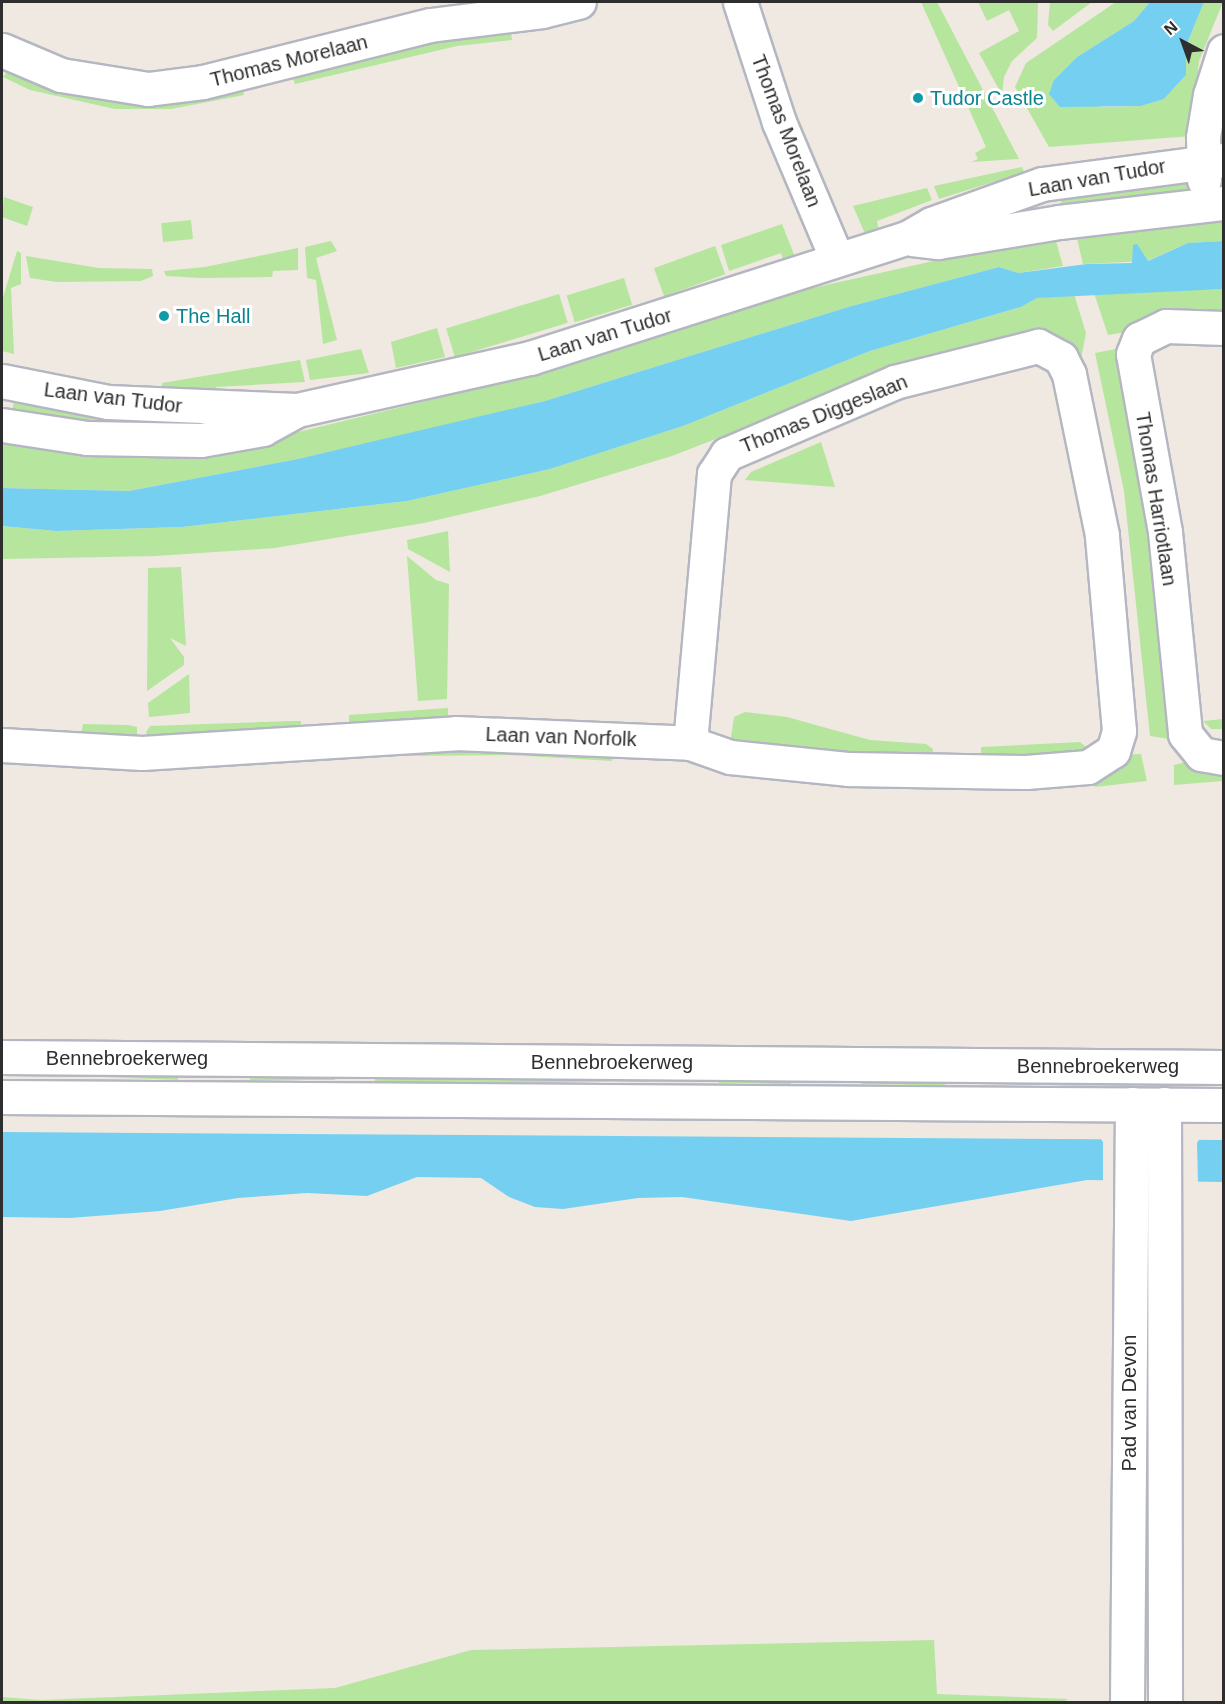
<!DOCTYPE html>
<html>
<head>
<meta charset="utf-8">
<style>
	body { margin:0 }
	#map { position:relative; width:1225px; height:1704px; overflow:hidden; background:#efe9e1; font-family:Arial,sans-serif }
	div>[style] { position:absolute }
	.green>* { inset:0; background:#b6e59e; transform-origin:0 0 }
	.water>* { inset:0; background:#75cff0 }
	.pier>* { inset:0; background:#efe9e1 }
	.roads { filter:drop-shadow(2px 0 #b4b7c1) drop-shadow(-2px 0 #b4b7c1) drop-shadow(0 2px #b4b7c1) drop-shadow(0 -2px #b4b7c1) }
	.minor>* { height:33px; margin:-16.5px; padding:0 16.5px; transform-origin:16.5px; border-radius:16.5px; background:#fff }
	.dots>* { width:16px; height:16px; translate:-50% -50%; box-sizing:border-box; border:3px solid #fff; border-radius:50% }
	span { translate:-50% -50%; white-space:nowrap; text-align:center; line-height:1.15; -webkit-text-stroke:6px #fff; paint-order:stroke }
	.street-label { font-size:20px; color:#2e2e2e }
	.culture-label { font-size:20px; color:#0d838f }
	.left { translate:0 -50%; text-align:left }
	.frame { position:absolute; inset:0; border:3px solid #2e2e2e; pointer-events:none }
	.north { position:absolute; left:1153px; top:12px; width:60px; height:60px; -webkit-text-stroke:4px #fff; paint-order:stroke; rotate:319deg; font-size:16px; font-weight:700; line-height:24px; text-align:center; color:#2e2e2e }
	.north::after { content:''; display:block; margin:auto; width:21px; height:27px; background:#2e2e2e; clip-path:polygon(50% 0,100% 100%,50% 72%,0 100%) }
</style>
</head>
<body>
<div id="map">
	<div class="green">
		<i style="clip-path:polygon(921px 2px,937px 2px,1019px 159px,971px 162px,978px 159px,975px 153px,986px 147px)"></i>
		<i style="clip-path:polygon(978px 2px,1038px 2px,1037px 38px,1012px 61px,1004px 77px,1002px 95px,979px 53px,1019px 31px,1009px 10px,987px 21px)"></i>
		<i style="clip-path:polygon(1050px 2px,1092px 2px,1053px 31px,1048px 25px)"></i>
		<i style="clip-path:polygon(1116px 2px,1150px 2px,1134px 21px,1077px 57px,1054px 80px,1101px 107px,1141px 106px,1164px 99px,1186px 75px,1186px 46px,1204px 2px,1223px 2px,1199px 61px,1192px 136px,1049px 147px,1015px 87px,1026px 63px)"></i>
		<i style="clip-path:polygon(511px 31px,512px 40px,457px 46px,295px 84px,292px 76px,452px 38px)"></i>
		<i style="clip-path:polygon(10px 68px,242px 87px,244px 95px,171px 109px,115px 109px,30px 90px,3px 77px)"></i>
		<i style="clip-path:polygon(1022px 167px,1024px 172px,939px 199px,934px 186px)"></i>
		<i style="clip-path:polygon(1188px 177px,1188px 189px,1181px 196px,1065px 210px,1058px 195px)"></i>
		<i style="clip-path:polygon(927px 188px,932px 200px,877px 221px,879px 231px,866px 236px,853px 206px)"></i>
		<i style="clip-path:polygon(4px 197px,33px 207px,27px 226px,2px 217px)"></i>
		<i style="clip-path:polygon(1223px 211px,1223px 241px,1188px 243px,1147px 261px,1083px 264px,1075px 230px)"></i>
		<i style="left:191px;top:220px;width:19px;height:30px;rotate:84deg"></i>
		<i style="clip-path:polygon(782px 224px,797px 262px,785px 265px,781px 253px,729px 271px,721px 245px)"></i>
		<i style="clip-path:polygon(1054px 234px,1063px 266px,1018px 273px,999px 267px,848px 307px,545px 401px,449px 425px,298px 459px,129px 491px,2px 488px,2px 441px,183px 449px,294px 433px,550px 371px,804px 290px)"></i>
		<i style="clip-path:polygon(331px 241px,337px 251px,316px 258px,337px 340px,323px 344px,316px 280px,307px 278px,305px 247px)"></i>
		<i style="left:715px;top:246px;width:30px;height:65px;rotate:70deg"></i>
		<i style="clip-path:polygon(298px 248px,298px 270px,273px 271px,272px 277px,201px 278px,166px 276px,164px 271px,205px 267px)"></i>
		<i style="clip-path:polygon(17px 251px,21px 253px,21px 284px,11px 288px,14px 354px,2px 351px,2px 301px)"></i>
		<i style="clip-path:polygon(26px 256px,99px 268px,152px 269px,153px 276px,141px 281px,57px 282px,30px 278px)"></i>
		<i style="left:624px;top:278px;width:28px;height:60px;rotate:73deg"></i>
		<i style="clip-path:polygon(1223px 289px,1223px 316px,1108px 335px,1094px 293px)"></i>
		<i style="left:559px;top:294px;width:30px;height:118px;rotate:73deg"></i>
		<i style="clip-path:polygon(1074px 294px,1086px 333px,1081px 359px,1066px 340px,1040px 331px,992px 340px,816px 400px,672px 456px,540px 496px,424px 523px,275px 548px,156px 556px,2px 559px,2px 526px,56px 531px,182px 527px,407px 501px,550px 469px,683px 426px,870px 351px,1021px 307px,1037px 298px)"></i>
		<i style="clip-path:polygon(437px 328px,445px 357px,396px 368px,391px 342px)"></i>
		<i style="clip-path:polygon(1121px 348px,1154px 546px,1176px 740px,1150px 736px,1124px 491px,1095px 353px)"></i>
		<i style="clip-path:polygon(361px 349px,369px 373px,310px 380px,306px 360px)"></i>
		<i style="clip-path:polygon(300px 360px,305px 382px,216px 387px,214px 399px,162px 396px,162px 383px)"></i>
		<i style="clip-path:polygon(16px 393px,259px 416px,174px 431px,11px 415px)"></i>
		<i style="clip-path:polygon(821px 442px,835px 487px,745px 480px,751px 472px)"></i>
		<i style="clip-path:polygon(448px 531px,450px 572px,408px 549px,407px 540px)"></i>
		<i style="clip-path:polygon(407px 556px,436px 580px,449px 584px,447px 699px,418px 701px)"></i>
		<i style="clip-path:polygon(181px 567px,186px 646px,170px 638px,184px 657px,184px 665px,147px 691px,148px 568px)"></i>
		<i style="clip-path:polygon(189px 674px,190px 713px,149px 717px,148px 703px)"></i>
		<i style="clip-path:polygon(448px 708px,448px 718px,349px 723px,349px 715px)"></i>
		<i style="clip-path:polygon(745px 712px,787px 717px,870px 740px,926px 744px,933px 749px,932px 761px,730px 744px,734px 717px)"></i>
		<i style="clip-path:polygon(1223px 719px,1223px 729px,1211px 729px,1203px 721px)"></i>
		<i style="clip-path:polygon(293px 721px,301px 721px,301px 729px,177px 737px,148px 736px,146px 732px,150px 726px)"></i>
		<i style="clip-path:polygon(83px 724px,128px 725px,137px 727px,137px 736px,81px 735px)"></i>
		<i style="clip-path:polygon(1080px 742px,1086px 747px,1084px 756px,981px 759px,981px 747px)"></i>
		<i style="clip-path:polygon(407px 747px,614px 755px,612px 761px,510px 755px,410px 756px)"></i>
		<i style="clip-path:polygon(1141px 754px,1147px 781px,1095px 787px,1095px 778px,1123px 755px)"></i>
		<i style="clip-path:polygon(1193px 760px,1223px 768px,1223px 781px,1174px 785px,1174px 765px)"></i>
		<i style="clip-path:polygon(179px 1069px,178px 1080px,102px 1077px,102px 1070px)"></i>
		<i style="left:250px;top:1070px;width:85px;height:10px"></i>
		<i style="left:375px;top:1071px;width:274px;height:11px"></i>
		<i style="left:719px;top:1073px;width:72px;height:10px;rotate:1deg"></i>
		<i style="left:862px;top:1073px;width:83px;height:11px;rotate:1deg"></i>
		<i style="clip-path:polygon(1014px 1075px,1138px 1075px,1131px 1086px,1123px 1088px,1015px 1084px)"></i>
		<i style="clip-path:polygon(934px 1640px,937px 1694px,1068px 1699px,1063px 1702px,2px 1702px,2px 1697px,41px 1700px,335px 1688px,471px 1650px)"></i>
	</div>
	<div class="water">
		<i style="clip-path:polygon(1150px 2px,1204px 2px,1186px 46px,1186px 75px,1164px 99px,1141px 106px,1060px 107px,1049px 94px,1054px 80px,1077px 57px,1134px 21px)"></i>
		<i style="clip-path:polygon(1223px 241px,1223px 289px,1037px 298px,1021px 307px,870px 351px,683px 426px,550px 469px,407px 501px,182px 527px,56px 531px,2px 526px,2px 488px,129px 491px,298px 459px,545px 401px,848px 307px,999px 267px,1018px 273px,1087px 264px,1132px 263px,1133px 245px,1137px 244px,1148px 261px,1188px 243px)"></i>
		<i style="clip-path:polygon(2px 1132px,1223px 1140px,1224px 1182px,1087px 1180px,851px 1221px,682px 1197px,638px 1198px,563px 1209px,535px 1207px,509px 1197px,481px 1178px,417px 1177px,367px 1196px,307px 1193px,238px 1198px,160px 1211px,70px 1218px,2px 1217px)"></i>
	</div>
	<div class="pier">
		<i style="clip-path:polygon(1099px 1136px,1201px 1136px,1197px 1143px,1198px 1182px,1103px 1183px,1103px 1142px)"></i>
	</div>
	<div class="roads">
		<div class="minor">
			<i style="left:740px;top:2px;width:126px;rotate:72deg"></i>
			<i style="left:779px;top:122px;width:149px;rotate:67.1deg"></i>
			<i style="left:2px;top:50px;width:64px;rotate:23deg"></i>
			<i style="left:61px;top:75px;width:88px;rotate:9.1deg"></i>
			<i style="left:148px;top:89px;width:55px;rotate:-7.3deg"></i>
			<i style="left:203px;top:82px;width:234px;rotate:-14.1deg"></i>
			<i style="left:430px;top:25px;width:113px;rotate:-7.1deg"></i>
			<i style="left:542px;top:11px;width:38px;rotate:-14deg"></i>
			<i style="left:1204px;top:180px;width:43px;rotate:-91.3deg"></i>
			<i style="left:1203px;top:137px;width:43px;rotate:-80.5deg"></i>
			<i style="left:1210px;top:95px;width:46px;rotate:-72.3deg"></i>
			<i style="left:912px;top:239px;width:26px;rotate:7deg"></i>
			<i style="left:938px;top:242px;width:123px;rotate:-9.4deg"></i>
			<i style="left:1059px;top:222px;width:166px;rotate:-6.6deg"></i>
			<i style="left:1224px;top:328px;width:58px;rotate:-178deg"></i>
			<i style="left:1166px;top:326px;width:30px;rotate:154deg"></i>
			<i style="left:1139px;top:339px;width:16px;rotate:112deg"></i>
			<i style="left:1133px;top:354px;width:181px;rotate:79.8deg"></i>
			<i style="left:1165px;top:532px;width:203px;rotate:84.3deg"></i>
			<i style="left:1185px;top:734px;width:26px;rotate:51deg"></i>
			<i style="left:1201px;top:754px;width:23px;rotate:10deg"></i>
			<i style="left:2px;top:381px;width:108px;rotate:11.2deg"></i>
			<i style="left:108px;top:402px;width:189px;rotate:2.4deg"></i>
			<i style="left:297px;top:410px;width:39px;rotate:151deg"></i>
			<i style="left:263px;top:429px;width:63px;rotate:169.9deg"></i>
			<i style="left:201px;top:440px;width:114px;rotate:-179deg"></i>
			<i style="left:87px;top:438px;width:86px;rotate:-171.3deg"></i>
			<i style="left:297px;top:410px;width:239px;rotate:-12.6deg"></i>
			<i style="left:530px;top:358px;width:396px;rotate:-17.7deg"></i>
			<i style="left:907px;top:238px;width:28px;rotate:-30deg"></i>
			<i style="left:931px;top:224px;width:118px;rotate:-19.8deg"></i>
			<i style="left:1042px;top:184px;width:184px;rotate:-7.5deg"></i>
			<i style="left:2px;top:745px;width:140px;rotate:3.3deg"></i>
			<i style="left:142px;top:753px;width:315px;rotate:-3.6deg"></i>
			<i style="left:456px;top:733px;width:234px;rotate:2.4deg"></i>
			<i style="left:690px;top:743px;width:42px;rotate:19.3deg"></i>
			<i style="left:730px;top:757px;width:120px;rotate:5.8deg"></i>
			<i style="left:849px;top:769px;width:177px;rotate:1deg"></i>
			<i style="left:1026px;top:772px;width:62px;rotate:-4.6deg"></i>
			<i style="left:1088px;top:767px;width:30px;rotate:-33deg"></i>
			<i style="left:1113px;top:751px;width:21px;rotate:-73deg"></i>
			<i style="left:1119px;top:731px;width:197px;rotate:-95deg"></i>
			<i style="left:1102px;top:535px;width:164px;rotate:-101.6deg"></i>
			<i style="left:1069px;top:374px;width:18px;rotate:-117deg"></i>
			<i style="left:1061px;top:358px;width:26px;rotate:-152deg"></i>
			<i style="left:1038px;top:346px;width:147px;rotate:165.9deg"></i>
			<i style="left:895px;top:382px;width:183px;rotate:156.8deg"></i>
			<i style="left:727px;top:454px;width:24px;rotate:123deg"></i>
			<i style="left:714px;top:474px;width:270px;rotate:95.1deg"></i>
			<i style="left:2px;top:1057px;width:1222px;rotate:0.47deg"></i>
			<i style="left:2px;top:1097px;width:1222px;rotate:0.38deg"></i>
			<i style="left:1164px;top:1104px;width:598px;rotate:89.9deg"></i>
			<i style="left:1127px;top:1702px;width:598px;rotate:-89.52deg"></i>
		</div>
	</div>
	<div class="dots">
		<i style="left:918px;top:98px;background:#0f9aa8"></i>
		<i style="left:164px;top:316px;background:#0f9aa8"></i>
	</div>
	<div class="street-label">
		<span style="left:289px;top:61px;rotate:-14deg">Thomas Morelaan</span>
		<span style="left:786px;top:131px;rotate:69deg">Thomas Morelaan</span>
		<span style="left:1097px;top:178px;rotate:-10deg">Laan van Tudor</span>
		<span style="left:605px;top:335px;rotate:-17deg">Laan van Tudor</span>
		<span style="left:113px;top:398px;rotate:7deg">Laan van Tudor</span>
		<span style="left:824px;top:414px;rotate:-22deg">Thomas Diggeslaan</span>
		<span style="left:1156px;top:499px;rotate:81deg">Thomas Harriotlaan</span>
		<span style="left:561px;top:737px;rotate:2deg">Laan van Norfolk</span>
		<span style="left:127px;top:1058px">Bennebroekerweg</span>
		<span style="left:612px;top:1062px">Bennebroekerweg</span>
		<span style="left:1098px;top:1066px">Bennebroekerweg</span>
		<span style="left:1129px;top:1403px;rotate:-90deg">Pad van Devon</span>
	</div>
	<div class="culture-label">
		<span class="left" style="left:930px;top:98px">Tudor Castle</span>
		<span class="left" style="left:176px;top:316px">The Hall</span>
	</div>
	<div class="frame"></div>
	<div class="north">N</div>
</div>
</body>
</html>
